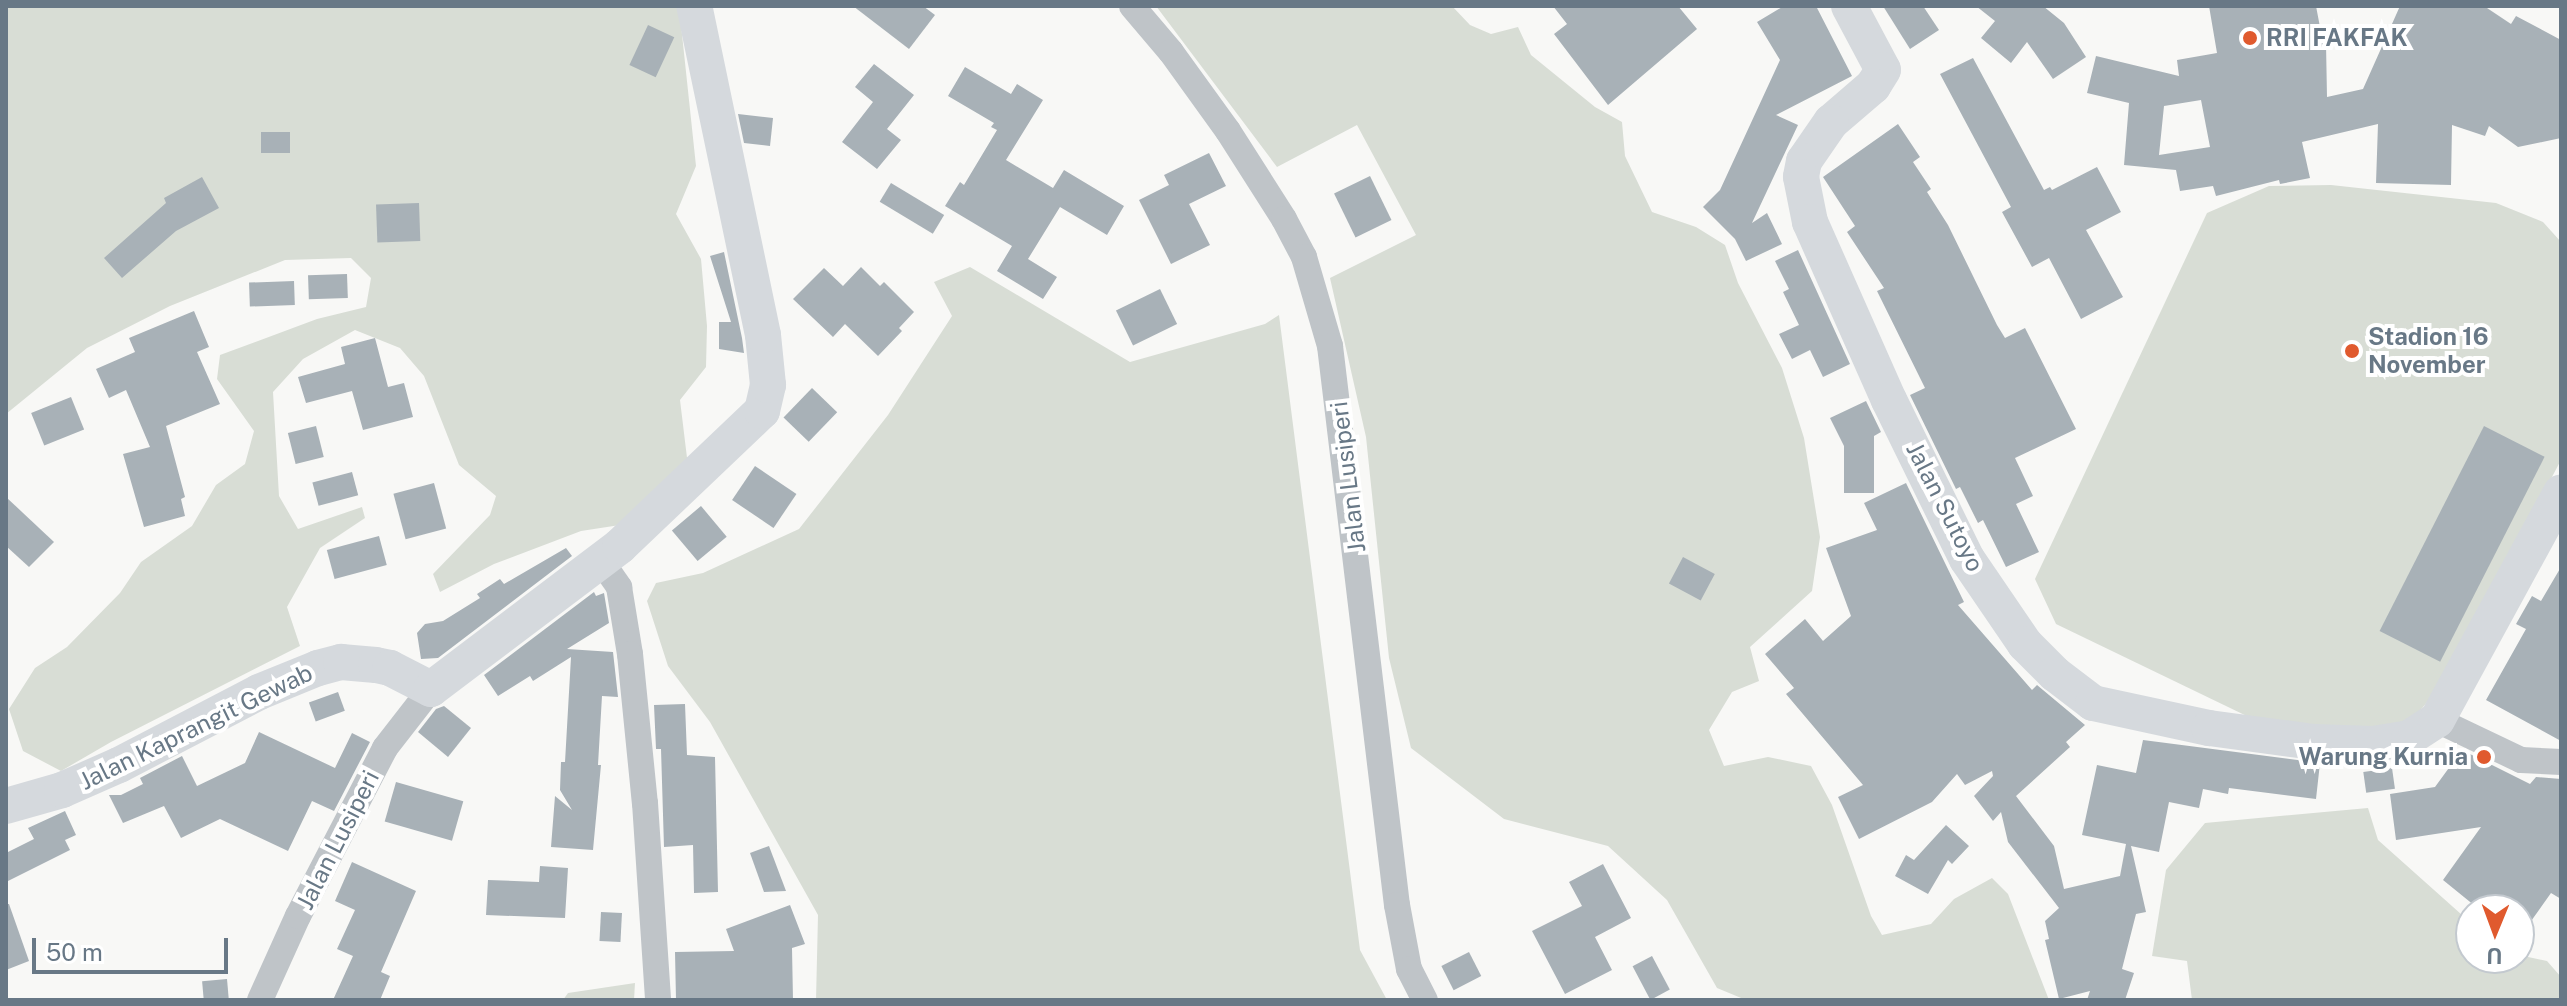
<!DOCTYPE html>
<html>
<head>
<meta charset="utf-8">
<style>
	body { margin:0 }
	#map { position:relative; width:2567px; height:1006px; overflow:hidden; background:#f8f8f6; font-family:"Public Sans",sans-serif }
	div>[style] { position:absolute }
	.green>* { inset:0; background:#d8ddd5 }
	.building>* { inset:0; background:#a8b1b7; transform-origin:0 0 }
	.minor>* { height:26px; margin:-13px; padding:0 13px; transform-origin:13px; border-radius:13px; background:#bfc4c8 }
	.secondary>* { height:36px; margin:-18px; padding:0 18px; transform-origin:18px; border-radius:18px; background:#d5d9dd }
	.dots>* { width:22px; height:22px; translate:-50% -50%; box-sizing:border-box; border:4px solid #fff; border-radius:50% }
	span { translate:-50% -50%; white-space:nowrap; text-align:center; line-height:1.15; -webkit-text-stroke:8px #fff; paint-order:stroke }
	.poi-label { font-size:24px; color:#687886; font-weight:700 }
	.left { translate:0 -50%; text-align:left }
	.right { translate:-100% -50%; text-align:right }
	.street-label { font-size:24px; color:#687886 }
	.frame { position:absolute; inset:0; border:8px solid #687886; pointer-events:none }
	.north { position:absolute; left:2455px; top:894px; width:80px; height:80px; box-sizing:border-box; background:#fff; border:2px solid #c3c9cf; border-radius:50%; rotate:181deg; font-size:22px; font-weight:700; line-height:32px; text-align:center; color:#687886 }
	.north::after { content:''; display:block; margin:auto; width:28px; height:36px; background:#e05a2e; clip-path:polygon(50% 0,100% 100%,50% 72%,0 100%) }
	.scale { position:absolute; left:32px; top:938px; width:196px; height:36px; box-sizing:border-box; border:4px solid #687886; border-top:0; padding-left:10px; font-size:24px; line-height:28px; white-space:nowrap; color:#687886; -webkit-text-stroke:6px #fff; paint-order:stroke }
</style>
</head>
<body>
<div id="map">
	<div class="green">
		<i style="clip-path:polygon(6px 6px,679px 6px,696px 166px,676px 214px,701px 259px,707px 326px,706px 367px,680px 400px,688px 466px,620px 525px,581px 531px,494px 564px,440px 592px,433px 574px,490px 515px,496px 496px,459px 465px,424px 376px,400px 348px,355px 330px,303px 359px,273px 392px,279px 496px,298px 529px,362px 507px,365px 518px,320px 548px,287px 607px,300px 646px,111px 742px,61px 771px,23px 751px,9px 709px,35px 668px,67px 647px,120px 593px,141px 562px,192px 526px,216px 485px,245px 464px,254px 431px,217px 379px,220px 355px,317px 319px,366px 307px,371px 278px,351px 258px,285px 260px,170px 306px,87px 348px,6px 414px)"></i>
		<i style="clip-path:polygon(1156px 6px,1452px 6px,1470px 25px,1491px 34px,1518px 27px,1531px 55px,1595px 107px,1622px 122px,1625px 156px,1652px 212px,1696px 227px,1725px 245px,1738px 283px,1782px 368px,1804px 438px,1820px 537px,1812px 591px,1750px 647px,1759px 681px,1732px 692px,1709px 730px,1724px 766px,1768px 757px,1811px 766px,1832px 805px,1871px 916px,1882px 935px,1931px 924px,1954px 899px,1992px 878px,2008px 894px,2049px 1000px,1746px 1000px,1717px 988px,1667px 900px,1608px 846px,1504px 819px,1411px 748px,1389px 658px,1366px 437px,1330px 278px,1416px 235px,1357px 125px,1277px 167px)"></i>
		<i style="clip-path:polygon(2331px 185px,2496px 203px,2543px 222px,2561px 242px,2561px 460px,2442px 684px,2419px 712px,2400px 727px,2379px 732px,2255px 720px,2056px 624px,2035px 579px,2207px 213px,2269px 186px)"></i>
		<i style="clip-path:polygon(970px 267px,1130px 362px,1265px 324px,1279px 315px,1360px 950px,1387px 1000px,816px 1000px,818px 915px,710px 722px,668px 666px,647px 601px,656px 583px,703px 573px,799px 529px,888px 415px,952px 316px,934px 282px)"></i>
		<i style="clip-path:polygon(2368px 808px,2378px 840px,2471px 923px,2471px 958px,2519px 958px,2519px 955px,2547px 961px,2561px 977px,2561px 1000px,2192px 1000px,2187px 961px,2152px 956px,2166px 870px,2205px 823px)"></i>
		<i style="clip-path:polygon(635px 983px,634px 1000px,563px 1000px,568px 993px)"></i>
	</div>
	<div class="building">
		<i style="clip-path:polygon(853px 6px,923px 6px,935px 15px,909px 49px)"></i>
		<i style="clip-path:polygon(1553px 6px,1678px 6px,1697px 29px,1608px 105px,1554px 34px,1567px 24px)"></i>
		<i style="clip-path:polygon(1784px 6px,1816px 6px,1852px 76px,1776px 115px,1798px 125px,1752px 223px,1767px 213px,1782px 244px,1746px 261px,1735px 239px,1703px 207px,1720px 190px,1780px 60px,1757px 22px)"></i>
		<i style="clip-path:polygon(1883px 6px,1923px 6px,1939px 30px,1910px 49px)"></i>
		<i style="clip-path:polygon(1976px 6px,2043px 6px,2064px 23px,2086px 57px,2053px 79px,2027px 42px,2011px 63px,1981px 38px,1995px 21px)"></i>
		<i style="clip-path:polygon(evenodd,2209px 6px,2316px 6px,2323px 43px,2326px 43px,2327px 97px,2363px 89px,2400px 6px,2484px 6px,2511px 24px,2516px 16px,2561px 40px,2561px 138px,2518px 147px,2489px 126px,2485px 136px,2452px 125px,2451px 185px,2376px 183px,2378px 124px,2302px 142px,2310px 178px,2280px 184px,2279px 180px,2216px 196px,2213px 186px,2180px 191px,2176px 170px,2124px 165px,2129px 103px,2087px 93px,2096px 56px,2179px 76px,2177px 60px,2217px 53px,2209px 6px,2201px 100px,2210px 147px,2159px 155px,2164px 106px,2201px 100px)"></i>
		<i style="left:648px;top:25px;width:29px;height:44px;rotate:25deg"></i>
		<i style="clip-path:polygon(1973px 58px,2044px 190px,2050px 187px,2052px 190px,2097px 167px,2121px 212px,2086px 230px,2123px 297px,2081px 319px,2049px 258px,2032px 267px,2002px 212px,2011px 207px,1940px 74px)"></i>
		<i style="clip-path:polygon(874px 64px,914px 95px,887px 129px,901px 140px,877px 169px,842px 142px,873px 102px,855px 87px)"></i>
		<i style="clip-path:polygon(965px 67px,1011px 94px,1017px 84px,1043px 100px,1006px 160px,1053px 188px,1064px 170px,1124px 206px,1107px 235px,1060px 207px,1028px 259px,1057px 277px,1043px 299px,997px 271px,1012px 246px,945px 206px,960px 182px,964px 185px,997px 130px,991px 127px,994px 123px,948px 96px)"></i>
		<i style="clip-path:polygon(738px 114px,773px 118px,770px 146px,744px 143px)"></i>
		<i style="clip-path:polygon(1898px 124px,1920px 157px,1913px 162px,1931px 189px,1927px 192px,1948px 225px,1997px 325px,2005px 338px,2025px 328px,2076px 429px,2015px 458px,2033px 496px,2016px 504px,2039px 552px,2006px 567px,1983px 520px,1978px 523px,1960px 487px,1956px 489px,1910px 395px,1925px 388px,1877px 291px,1884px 288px,1847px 232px,1855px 226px,1823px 177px)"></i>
		<i style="left:290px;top:132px;width:21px;height:29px;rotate:90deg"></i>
		<i style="clip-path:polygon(1209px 153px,1226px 186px,1189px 204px,1210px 245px,1171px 264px,1139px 200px,1169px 185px,1164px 175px)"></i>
		<i style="left:1370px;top:176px;width:49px;height:40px;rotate:64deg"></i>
		<i style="clip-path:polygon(202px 177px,219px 208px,176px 231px,122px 278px,104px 258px,166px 203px,164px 198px)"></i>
		<i style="left:891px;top:183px;width:62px;height:22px;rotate:31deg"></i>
		<i style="left:419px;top:203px;width:38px;height:43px;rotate:88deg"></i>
		<i style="clip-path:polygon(1798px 250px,1850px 364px,1823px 377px,1810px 350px,1792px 359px,1779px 334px,1799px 325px,1783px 292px,1789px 289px,1775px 261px)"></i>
		<i style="clip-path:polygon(724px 252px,742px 338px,744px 353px,719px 349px,719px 322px,731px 322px,710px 256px)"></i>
		<i style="clip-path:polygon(861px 267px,880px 286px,884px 282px,914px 312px,899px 328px,902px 331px,878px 356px,845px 324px,833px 337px,793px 299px,824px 268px,843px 286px)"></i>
		<i style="left:347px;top:274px;width:24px;height:39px;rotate:88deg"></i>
		<i style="left:294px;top:281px;width:24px;height:45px;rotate:88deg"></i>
		<i style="left:1160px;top:289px;width:39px;height:49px;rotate:64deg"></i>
		<i style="clip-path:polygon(194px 311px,209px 347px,197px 352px,220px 404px,166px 426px,185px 497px,181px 499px,185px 516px,144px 527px,123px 454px,150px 447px,126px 390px,109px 398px,96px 369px,135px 352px,129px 338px)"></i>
		<i style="clip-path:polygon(375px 338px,388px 387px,404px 383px,413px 417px,363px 430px,352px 391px,306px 403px,298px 377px,345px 364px,341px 347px)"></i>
		<i style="left:812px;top:388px;width:35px;height:41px;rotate:44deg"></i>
		<i style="left:71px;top:397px;width:35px;height:43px;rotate:68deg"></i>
		<i style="clip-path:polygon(1866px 401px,1881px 432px,1874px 436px,1874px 493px,1844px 493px,1844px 446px,1830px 418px)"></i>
		<i style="left:316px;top:426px;width:32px;height:29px;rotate:76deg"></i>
		<i style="left:2484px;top:426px;width:68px;height:230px;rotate:27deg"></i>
		<i style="left:755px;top:466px;width:50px;height:41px;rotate:34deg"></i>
		<i style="left:352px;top:472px;width:24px;height:41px;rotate:75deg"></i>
		<i style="left:434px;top:483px;width:47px;height:42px;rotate:75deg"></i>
		<i style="clip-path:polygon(1906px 483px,1964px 602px,1958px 605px,2032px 690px,2037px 685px,2085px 725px,2066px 742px,2070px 747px,2016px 796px,2054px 846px,2064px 889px,2120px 876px,2126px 844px,2082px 835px,2097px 765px,2136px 773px,2143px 740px,2320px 763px,2316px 799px,2229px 788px,2228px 794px,2203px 789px,2199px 808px,2169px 802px,2159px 852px,2131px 846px,2146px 912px,2136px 914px,2122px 969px,2134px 973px,2125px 1000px,2087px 1000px,2090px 991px,2059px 999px,2045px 940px,2049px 939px,2045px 921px,2059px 908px,2008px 842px,2001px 812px,1993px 821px,1974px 796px,1993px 776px,1992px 771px,1965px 785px,1957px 774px,1932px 802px,1859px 839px,1838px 797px,1863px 785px,1786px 694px,1794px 688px,1765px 654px,1805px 619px,1823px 641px,1851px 616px,1826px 548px,1877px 530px,1864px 503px)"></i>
		<i style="clip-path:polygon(6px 497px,54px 542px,29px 567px,6px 546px)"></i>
		<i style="left:701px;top:506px;width:40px;height:38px;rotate:50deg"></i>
		<i style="left:379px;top:536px;width:30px;height:54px;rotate:75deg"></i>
		<i style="clip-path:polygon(566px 548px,572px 556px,438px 658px,421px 659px,417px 633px,425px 624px,443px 621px,480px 598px,477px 594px,500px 579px,504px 584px)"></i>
		<i style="left:1683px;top:557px;width:36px;height:30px;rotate:28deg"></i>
		<i style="clip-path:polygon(2561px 567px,2561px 741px,2486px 700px,2526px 629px,2516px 624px,2532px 596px,2541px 601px)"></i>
		<i style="clip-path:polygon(594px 592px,596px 596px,604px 593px,609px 623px,567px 649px,613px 652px,618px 697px,602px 696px,598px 765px,601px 765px,593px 850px,551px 847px,555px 796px,572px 810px,560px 790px,561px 762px,565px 762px,571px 657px,533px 681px,530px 676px,498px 696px,484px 675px)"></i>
		<i style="left:338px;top:692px;width:20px;height:31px;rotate:70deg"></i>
		<i style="clip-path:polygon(685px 704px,687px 755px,715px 757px,718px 892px,694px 893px,693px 845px,664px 847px,661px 749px,656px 749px,654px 705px)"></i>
		<i style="clip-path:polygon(444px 706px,471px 728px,448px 757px,418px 732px,436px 709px)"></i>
		<i style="clip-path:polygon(259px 732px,335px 768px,352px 733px,370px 742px,334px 811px,312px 801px,288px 851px,220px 819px,181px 838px,164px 806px,123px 823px,109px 795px,121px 795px,143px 784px,140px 778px,182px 756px,197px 786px,245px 763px)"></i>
		<i style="clip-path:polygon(2462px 750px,2530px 784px,2536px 777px,2561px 779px,2561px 899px,2551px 893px,2519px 938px,2519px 910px,2480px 910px,2443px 880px,2481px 827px,2396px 840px,2390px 794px,2435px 787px)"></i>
		<i style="left:2392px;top:768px;width:21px;height:29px;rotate:82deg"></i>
		<i style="left:396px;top:782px;width:70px;height:41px;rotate:16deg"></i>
		<i style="clip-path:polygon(65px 811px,76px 835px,65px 840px,70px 850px,6px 882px,6px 853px,34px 839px,28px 828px)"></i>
		<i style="clip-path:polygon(1946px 825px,1969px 846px,1952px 864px,1948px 860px,1928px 894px,1895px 876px,1906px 855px,1914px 860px)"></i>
		<i style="clip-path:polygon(769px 846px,786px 891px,764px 892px,750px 853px)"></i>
		<i style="clip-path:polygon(352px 862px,416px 891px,381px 972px,390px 976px,380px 1000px,333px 1000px,353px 956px,337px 949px,355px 910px,335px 901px)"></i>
		<i style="clip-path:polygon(1603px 864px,1631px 918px,1595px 937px,1612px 970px,1565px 994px,1532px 931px,1582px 906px,1569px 882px)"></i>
		<i style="clip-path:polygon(540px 866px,568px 868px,565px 918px,486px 915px,488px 880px,539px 882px)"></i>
		<i style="clip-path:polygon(6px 904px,9px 904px,29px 961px,6px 970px)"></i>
		<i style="clip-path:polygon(790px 905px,805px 944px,792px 948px,793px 1000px,676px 1000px,675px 952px,734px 951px,726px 929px)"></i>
		<i style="left:601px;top:912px;width:21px;height:29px;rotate:3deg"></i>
		<i style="left:1469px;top:952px;width:27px;height:31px;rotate:63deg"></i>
		<i style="left:1652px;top:956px;width:38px;height:22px;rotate:62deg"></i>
		<i style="left:227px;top:979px;width:21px;height:25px;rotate:85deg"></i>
	</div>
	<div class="minor">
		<i style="left:1132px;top:6px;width:60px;rotate:49.7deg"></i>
		<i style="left:1171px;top:52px;width:97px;rotate:54.2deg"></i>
		<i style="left:1228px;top:131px;width:104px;rotate:57.5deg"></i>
		<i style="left:1284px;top:219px;width:43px;rotate:62.2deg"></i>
		<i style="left:1304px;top:257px;width:93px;rotate:73.7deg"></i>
		<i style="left:1330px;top:346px;width:563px;rotate:83.17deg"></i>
		<i style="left:1397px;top:905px;width:65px;rotate:79.4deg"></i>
		<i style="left:1409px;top:969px;width:35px;rotate:63deg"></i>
		<i style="left:601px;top:561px;width:32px;rotate:55deg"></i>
		<i style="left:619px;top:587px;width:68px;rotate:80.7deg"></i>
		<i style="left:630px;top:654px;width:150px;rotate:84.3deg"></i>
		<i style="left:645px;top:803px;width:197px;rotate:86.2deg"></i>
		<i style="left:2437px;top:720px;width:93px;rotate:25.5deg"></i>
		<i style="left:2521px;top:760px;width:40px;rotate:2.9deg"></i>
		<i style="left:260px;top:1000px;width:92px;rotate:-65.7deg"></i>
		<i style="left:298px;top:916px;width:189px;rotate:-62.6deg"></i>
		<i style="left:385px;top:748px;width:75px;rotate:-52.1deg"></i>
	</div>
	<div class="secondary">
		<i style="left:1849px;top:6px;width:72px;rotate:62deg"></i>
		<i style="left:1883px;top:70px;width:19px;rotate:122deg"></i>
		<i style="left:1873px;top:86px;width:55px;rotate:139.4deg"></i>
		<i style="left:1831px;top:122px;width:47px;rotate:124.7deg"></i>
		<i style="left:1804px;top:161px;width:16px;rotate:101deg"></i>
		<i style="left:1801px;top:177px;width:46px;rotate:78.7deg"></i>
		<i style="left:1810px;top:222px;width:195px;rotate:66.1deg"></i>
		<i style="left:1889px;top:400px;width:177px;rotate:63.9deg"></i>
		<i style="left:1967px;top:559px;width:103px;rotate:55.7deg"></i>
		<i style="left:2025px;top:644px;width:42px;rotate:45deg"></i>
		<i style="left:2055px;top:674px;width:48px;rotate:37.3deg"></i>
		<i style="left:2093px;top:703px;width:119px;rotate:12.2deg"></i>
		<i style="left:2209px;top:728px;width:106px;rotate:7.6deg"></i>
		<i style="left:2314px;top:742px;width:59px;rotate:1.9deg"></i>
		<i style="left:2373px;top:744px;width:36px;rotate:-9deg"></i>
		<i style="left:2409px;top:738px;width:33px;rotate:-33deg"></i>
		<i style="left:2437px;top:720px;width:259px;rotate:-61.4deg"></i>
		<i style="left:6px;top:806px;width:58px;rotate:-15.9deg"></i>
		<i style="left:62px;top:790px;width:62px;rotate:-23.7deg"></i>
		<i style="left:119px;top:765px;width:158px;rotate:-27.5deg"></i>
		<i style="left:259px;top:692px;width:64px;rotate:-22.1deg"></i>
		<i style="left:318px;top:668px;width:24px;rotate:-15deg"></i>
		<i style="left:341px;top:662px;width:35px;rotate:5deg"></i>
		<i style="left:376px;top:665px;width:14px;rotate:12deg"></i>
		<i style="left:390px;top:668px;width:46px;rotate:27.1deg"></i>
		<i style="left:431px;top:689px;width:237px;rotate:-37.1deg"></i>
		<i style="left:620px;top:546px;width:196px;rotate:-43.6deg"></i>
		<i style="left:762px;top:411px;width:27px;rotate:-77deg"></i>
		<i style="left:768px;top:385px;width:50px;rotate:-95.7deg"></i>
		<i style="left:763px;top:335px;width:336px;rotate:-101.8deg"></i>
	</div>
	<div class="dots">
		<i style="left:2250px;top:38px;background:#e05a2e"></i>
		<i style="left:2352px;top:351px;background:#e05a2e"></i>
		<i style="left:2484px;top:757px;background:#e05a2e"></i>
	</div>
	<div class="poi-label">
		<span class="left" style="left:2266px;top:38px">RRI FAKFAK</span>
		<span class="left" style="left:2368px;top:351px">Stadion 16<br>November</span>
		<span class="right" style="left:2468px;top:757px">Warung Kurnia</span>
	</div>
	<div class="street-label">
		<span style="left:1348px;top:477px;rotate:-97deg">Jalan Lusiperi</span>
		<span style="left:1945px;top:507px;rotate:63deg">Jalan Sutoyo</span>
		<span style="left:196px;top:727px;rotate:-26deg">Jalan Kaprangit Gewab</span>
		<span style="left:338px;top:840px;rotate:-63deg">Jalan Lusiperi</span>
	</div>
	<div class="frame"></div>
	<div class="north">U</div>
	<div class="scale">50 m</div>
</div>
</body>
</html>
